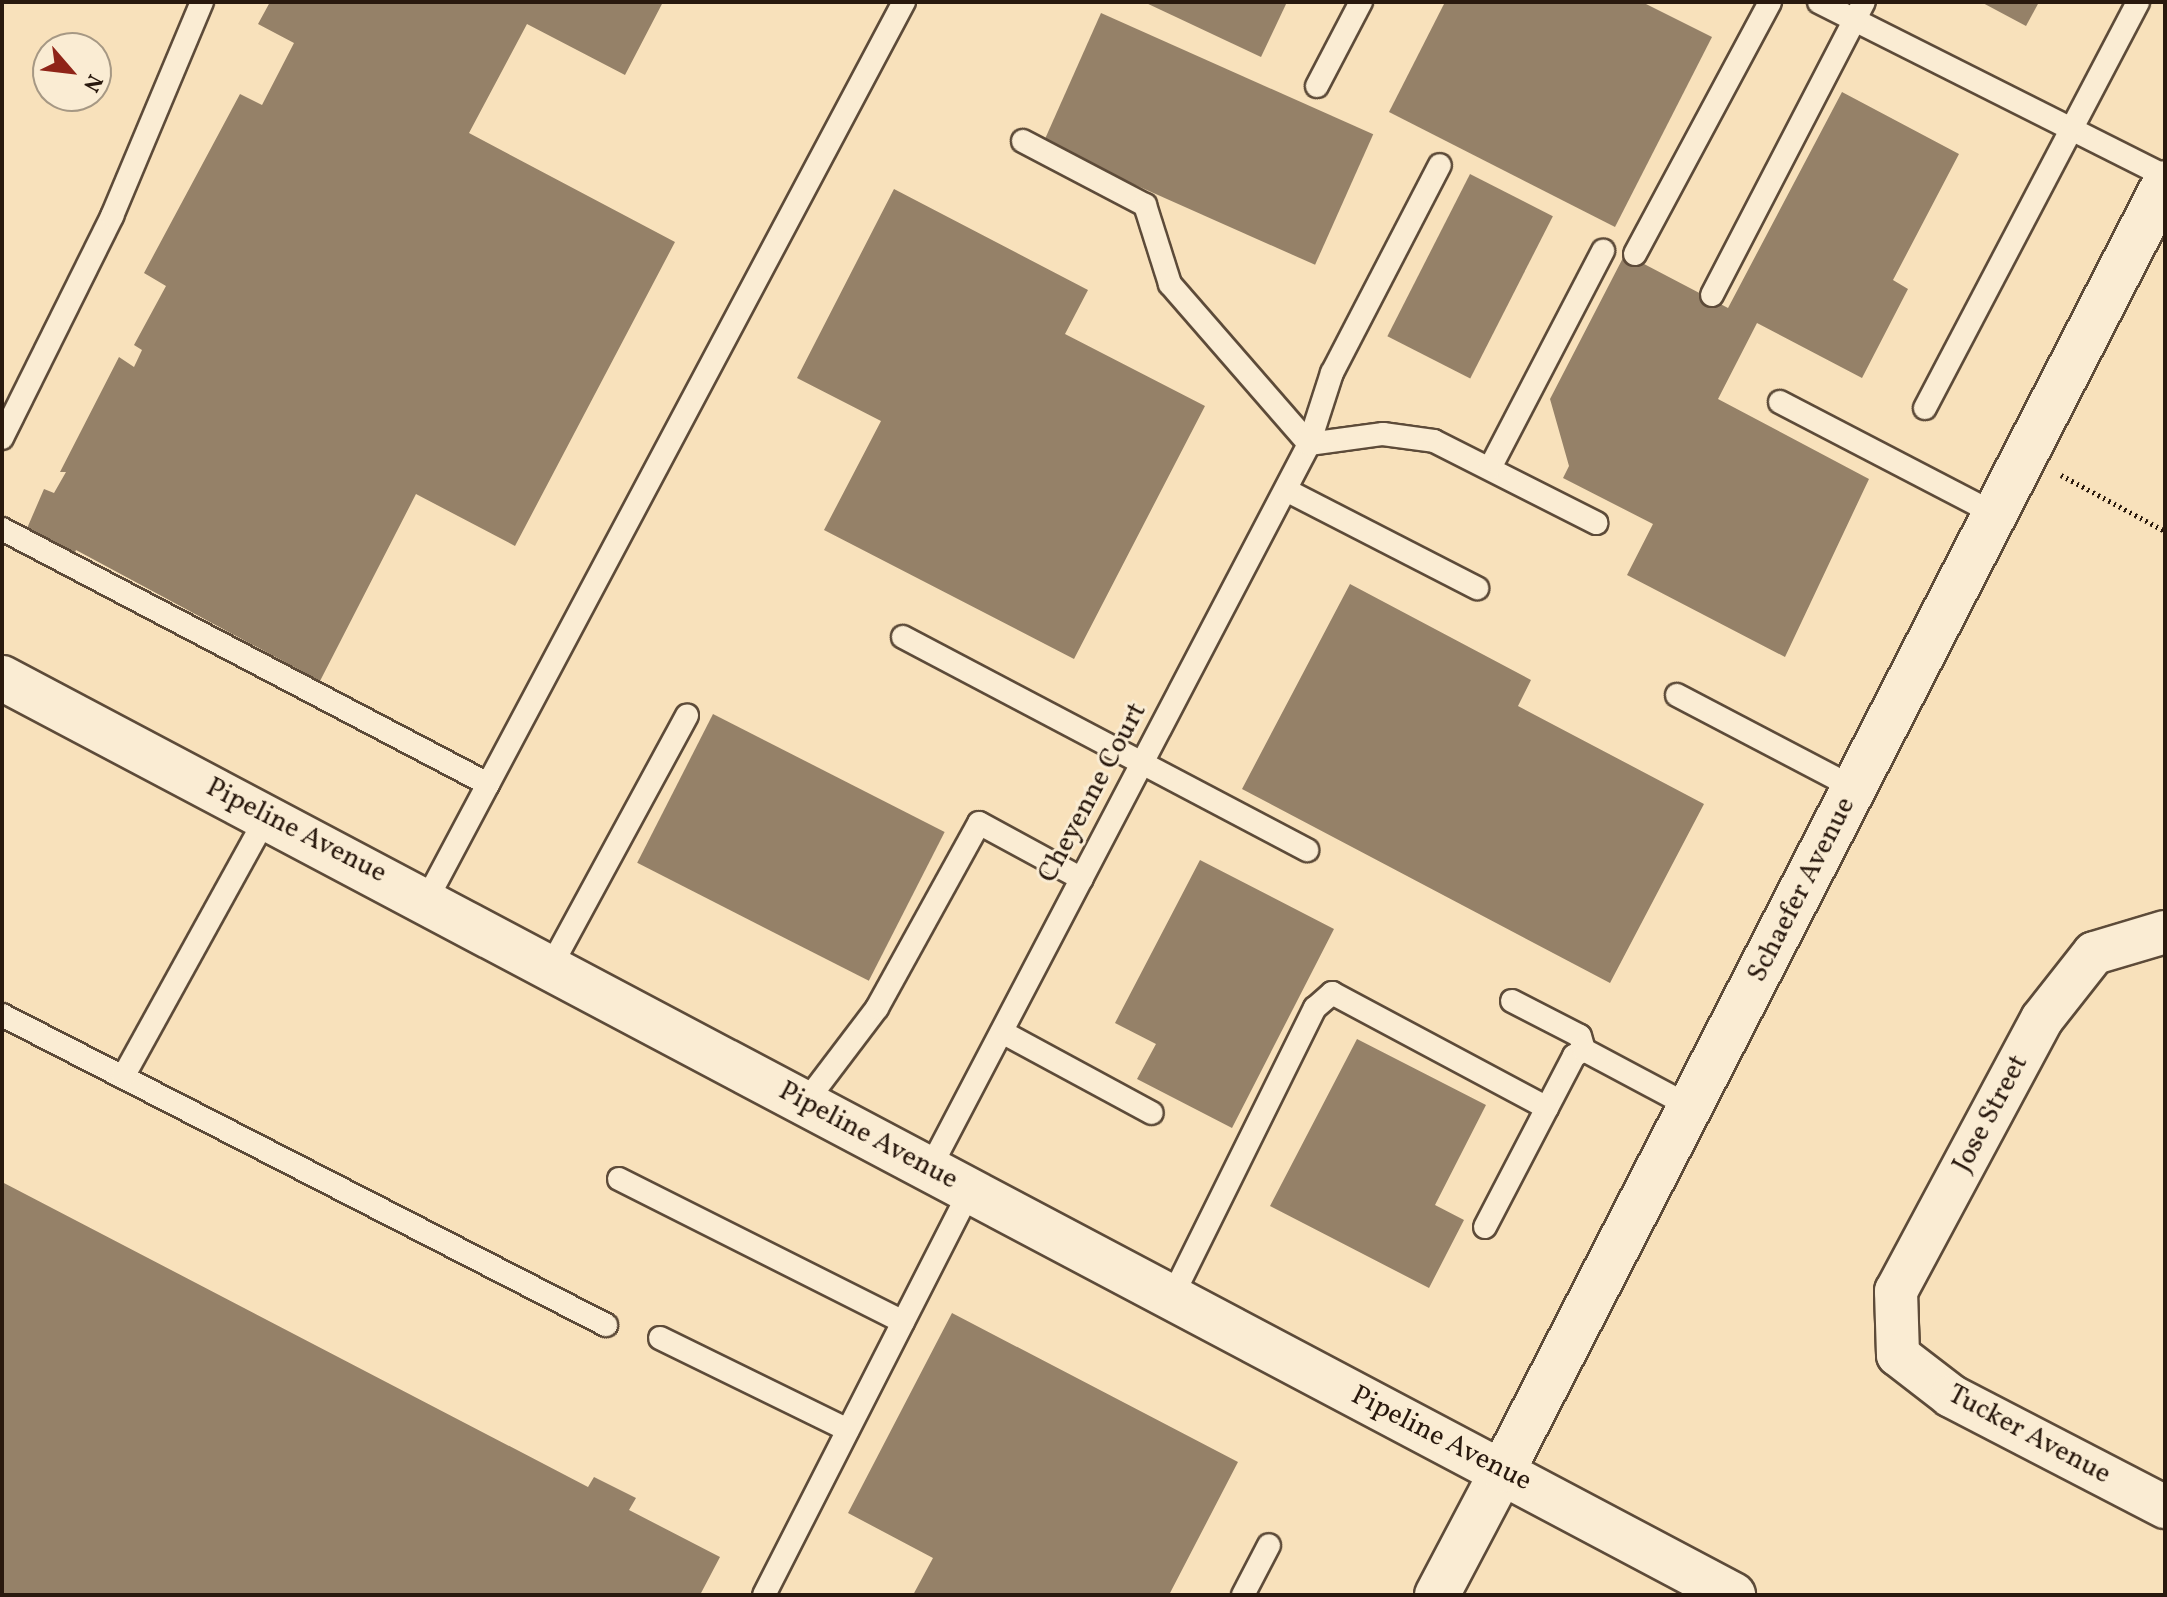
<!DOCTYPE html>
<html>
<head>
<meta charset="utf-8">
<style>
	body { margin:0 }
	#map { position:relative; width:2167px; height:1597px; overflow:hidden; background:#f8e1bb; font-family:Vollkorn,serif }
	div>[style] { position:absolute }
	.building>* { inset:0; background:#958168; transform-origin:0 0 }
	.path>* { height:5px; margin-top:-2.5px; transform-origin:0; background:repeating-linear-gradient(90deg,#29190e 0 2px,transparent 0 6px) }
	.roads { filter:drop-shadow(2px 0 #5d4b39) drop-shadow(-2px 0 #5d4b39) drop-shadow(0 2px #5d4b39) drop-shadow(0 -2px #5d4b39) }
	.service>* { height:22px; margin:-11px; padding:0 11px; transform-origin:11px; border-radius:11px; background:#faecd3 }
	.minor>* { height:42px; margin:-21px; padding:0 21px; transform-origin:21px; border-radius:21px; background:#faecd3 }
	.tertiary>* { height:44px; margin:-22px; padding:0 22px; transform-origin:22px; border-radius:22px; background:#faecd3 }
	.secondary>* { height:44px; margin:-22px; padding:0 22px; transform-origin:22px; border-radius:22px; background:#faecd3 }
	span { translate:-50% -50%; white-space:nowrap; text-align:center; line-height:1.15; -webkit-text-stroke:6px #faecd3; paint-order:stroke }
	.street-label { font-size:28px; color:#29190e }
	.frame { position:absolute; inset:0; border:4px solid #29190e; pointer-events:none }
	.north { position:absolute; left:32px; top:32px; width:80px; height:80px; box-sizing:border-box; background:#faecd3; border:2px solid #a69884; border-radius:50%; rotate:118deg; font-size:22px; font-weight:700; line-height:32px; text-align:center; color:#29190e }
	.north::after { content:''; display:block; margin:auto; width:28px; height:36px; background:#8f2418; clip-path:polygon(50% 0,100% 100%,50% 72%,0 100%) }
</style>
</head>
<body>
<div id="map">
	<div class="building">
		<i style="clip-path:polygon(270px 2px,663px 2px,625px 75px,527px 24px,469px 133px,675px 242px,515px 546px,416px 494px,320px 681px,76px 550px,73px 557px,25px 533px,44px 489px,54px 493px,66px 472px,60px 472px,119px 357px,134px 367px,142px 350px,134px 345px,166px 286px,144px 273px,240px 94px,262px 105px,294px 43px,258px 24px)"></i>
		<i style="clip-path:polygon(1144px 2px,1287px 2px,1261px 57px)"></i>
		<i style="clip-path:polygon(1445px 2px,1642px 2px,1712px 37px,1615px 227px,1389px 112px)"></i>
		<i style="clip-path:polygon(1981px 2px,2039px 2px,2026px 26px)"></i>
		<i style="left:1101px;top:13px;width:298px;height:143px;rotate:24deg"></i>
		<i style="clip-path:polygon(1842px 92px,1959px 154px,1893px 280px,1908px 289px,1862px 378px,1757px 323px,1718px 399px,1869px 479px,1785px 657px,1627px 575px,1653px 524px,1563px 478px,1569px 466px,1550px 399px,1625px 254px,1728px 308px)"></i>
		<i style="left:1470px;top:174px;width:93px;height:182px;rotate:27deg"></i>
		<i style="clip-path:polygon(894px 189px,1088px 290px,1065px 334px,1205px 406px,1074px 659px,824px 530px,881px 421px,797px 378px)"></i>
		<i style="clip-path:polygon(1350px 584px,1531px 680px,1518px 706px,1704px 804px,1610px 983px,1242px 789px)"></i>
		<i style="left:713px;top:714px;width:260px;height:167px;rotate:27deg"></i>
		<i style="clip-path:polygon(1200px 860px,1334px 929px,1232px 1128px,1137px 1079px,1156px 1044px,1115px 1023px)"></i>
		<i style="clip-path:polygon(1357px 1039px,1486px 1105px,1435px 1205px,1464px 1220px,1429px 1288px,1270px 1206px)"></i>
		<i style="clip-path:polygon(2px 1182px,588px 1487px,594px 1477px,636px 1498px,629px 1510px,720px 1557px,700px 1595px,2px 1595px)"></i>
		<i style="clip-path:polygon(952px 1313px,1238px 1462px,1169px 1595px,913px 1595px,933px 1558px,848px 1513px)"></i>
	</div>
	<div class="path">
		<i style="left:2061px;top:475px;width:118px;rotate:28.3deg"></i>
	</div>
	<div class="roads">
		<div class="service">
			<i style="left:1819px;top:2px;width:387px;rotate:26.7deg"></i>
			<i style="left:1317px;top:86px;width:95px;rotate:-62.4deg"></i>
			<i style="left:1023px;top:141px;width:138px;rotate:27.7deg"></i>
			<i style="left:1145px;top:205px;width:83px;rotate:72.4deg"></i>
			<i style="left:1170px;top:284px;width:212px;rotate:49deg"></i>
			<i style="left:1635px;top:254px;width:286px;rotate:-61.8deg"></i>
			<i style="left:1712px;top:295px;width:330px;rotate:-62.6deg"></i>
			<i style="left:1780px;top:402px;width:242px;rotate:27.5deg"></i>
			<i style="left:1925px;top:408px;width:458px;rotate:-62.3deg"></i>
			<i style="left:2px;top:438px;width:248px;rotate:-63.6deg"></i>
			<i style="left:112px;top:216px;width:232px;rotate:-67.2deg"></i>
			<i style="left:1309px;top:444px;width:75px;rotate:-7.7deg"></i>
			<i style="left:1383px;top:434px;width:51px;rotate:7.8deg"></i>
			<i style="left:1434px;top:441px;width:182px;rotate:26.8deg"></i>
			<i style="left:1490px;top:468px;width:245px;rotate:-62.5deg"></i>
			<i style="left:1286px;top:490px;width:215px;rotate:27.2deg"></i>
			<i style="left:2px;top:529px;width:549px;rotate:27.69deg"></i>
			<i style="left:903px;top:637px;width:457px;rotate:27.8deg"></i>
			<i style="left:1677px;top:695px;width:200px;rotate:27.7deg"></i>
			<i style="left:427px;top:899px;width:1016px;rotate:-62deg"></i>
			<i style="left:551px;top:966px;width:285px;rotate:-61.5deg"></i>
			<i style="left:1512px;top:1001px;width:76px;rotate:27.2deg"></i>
			<i style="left:1580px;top:1036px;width:15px;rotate:74deg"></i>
			<i style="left:2px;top:1015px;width:679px;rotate:27.17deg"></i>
			<i style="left:1002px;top:1032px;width:170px;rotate:28.4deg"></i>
			<i style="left:123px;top:1077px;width:298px;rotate:-61.1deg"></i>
			<i style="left:805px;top:1103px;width:119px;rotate:-52.8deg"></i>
			<i style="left:877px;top:1008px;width:211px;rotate:-61.1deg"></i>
			<i style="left:979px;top:823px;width:117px;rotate:28.5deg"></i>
			<i style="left:929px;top:1170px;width:819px;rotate:-62.37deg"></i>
			<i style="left:1309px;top:444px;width:75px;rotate:-72.1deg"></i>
			<i style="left:1332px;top:373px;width:234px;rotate:-62.6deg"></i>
			<i style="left:619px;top:1179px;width:318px;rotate:26.7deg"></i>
			<i style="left:1485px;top:1227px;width:193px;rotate:-62.5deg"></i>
			<i style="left:1574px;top:1056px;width:12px;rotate:-31deg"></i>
			<i style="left:1584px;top:1050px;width:121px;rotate:28deg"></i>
			<i style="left:1171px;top:1299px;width:325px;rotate:-63.7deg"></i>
			<i style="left:1315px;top:1008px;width:23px;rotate:-41deg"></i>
			<i style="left:1332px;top:993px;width:244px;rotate:28.1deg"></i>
			<i style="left:660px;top:1338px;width:209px;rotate:26.1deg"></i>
			<i style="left:764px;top:1595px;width:453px;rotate:-63deg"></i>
			<i style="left:1243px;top:1595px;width:56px;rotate:-62.5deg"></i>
		</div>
		<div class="minor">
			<i style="left:2165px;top:932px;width:74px;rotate:163.5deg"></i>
			<i style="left:2094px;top:953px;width:84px;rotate:128.2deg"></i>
			<i style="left:2042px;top:1019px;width:309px;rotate:118.2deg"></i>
			<i style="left:1896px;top:1291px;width:64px;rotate:88.2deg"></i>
			<i style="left:1898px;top:1355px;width:67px;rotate:37.7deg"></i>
			<i style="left:1951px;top:1396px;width:241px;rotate:27.4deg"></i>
		</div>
		<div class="tertiary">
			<i style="left:1437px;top:1595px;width:141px;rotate:-62.2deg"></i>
		</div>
		<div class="secondary">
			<i style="left:2px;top:678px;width:1959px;rotate:27.91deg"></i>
			<i style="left:1503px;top:1470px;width:1447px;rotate:-62.78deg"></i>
		</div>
	</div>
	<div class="street-label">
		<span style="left:1093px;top:793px;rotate:-62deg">Cheyenne Court</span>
		<span style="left:296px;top:831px;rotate:27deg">Pipeline Avenue</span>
		<span style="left:1802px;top:890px;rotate:-63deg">Schaefer Avenue</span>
		<span style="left:1991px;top:1114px;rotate:-62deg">Jose Street</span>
		<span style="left:868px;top:1136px;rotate:28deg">Pipeline Avenue</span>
		<span style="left:2029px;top:1435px;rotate:28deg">Tucker Avenue</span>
		<span style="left:1441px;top:1439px;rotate:27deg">Pipeline Avenue</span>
	</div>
	<div class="frame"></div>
	<div class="north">N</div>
</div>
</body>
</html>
